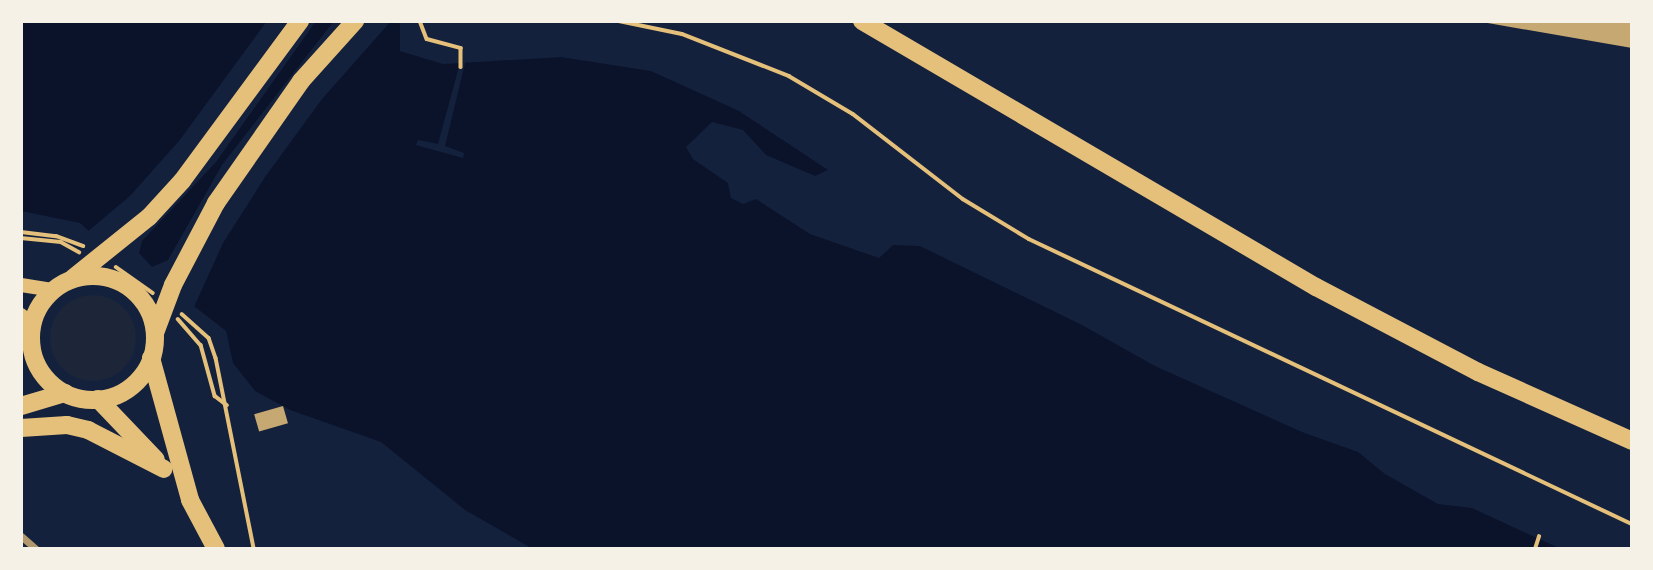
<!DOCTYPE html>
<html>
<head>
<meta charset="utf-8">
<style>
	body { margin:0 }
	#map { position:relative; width:1653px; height:570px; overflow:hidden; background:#14213d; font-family:Cabin,sans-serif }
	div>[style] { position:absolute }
	.green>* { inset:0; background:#1d2539 }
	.round { border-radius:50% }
	.water>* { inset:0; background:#0b132b }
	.pier>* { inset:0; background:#14213d }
	.building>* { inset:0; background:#c6a872; transform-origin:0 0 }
	.path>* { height:3.5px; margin:-1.75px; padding:0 1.75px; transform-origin:1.75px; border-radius:1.75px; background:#e5c07b }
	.minor>* { height:7px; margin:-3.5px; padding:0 3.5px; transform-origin:3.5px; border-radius:3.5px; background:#b1986c }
	.secondary>* { height:14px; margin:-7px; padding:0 7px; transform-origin:7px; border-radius:7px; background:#e5c07b }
	.primary>* { height:18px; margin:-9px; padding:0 9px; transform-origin:9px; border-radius:9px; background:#e5c07b }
	.trunk>* { height:18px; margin:-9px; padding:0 9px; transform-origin:9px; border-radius:9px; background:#e5c07b }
	.trunk>.ring { margin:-9px; padding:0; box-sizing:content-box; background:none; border:18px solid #e5c07b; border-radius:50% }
	span { translate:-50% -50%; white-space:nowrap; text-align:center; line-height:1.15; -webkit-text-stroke:7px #f6f1e7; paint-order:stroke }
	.frame { position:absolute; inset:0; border:23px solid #f6f1e7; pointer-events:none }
</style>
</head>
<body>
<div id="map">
	<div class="green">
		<i class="round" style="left:50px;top:295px;width:86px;height:86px"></i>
	</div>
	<div class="water">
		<i style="clip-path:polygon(21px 21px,396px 21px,400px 24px,400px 51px,443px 64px,561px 57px,651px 71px,739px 111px,828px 170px,815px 176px,766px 155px,743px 130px,712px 122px,686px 147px,693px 159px,728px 183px,731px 198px,743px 204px,756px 199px,810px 234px,879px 258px,893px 245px,920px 246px,1082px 325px,1155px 366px,1302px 432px,1358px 452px,1385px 474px,1438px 504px,1472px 508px,1561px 549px,533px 549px,465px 510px,381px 442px,290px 410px,255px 391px,233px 363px,226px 331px,131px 257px,96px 238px,80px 223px,21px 211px)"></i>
	</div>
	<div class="pier">
		<i style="clip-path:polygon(267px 21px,316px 21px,216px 162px,142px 241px,139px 253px,152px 267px,168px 260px,222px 165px,334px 21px,391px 21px,322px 99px,265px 177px,223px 243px,193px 309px,129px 260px,86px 233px,130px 196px,179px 141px)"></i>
		<i style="clip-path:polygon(460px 63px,465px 63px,445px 146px,464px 153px,463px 158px,416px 145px,418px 140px,438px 144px)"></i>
	</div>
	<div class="building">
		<i style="clip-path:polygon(1482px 21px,1632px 21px,1632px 48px,1482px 22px)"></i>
		<i style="left:283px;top:406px;width:18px;height:30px;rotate:74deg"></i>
	</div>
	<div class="path">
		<i style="left:420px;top:21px;width:19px;rotate:69deg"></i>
		<i style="left:427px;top:39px;width:35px;rotate:15deg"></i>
		<i style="left:461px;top:48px;width:19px;rotate:90deg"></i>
		<i style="left:619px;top:21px;width:64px;rotate:11.7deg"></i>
		<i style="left:682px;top:34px;width:115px;rotate:21.4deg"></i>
		<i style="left:789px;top:76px;width:74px;rotate:30.7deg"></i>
		<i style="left:853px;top:114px;width:139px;rotate:37.7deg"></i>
		<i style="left:963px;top:199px;width:77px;rotate:31.2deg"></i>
		<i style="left:1029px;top:239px;width:667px;rotate:25.3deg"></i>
		<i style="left:21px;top:232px;width:35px;rotate:7deg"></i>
		<i style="left:56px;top:236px;width:29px;rotate:20deg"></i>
		<i style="left:21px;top:238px;width:40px;rotate:5.7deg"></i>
		<i style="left:61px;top:242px;width:21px;rotate:29deg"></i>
		<i style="left:116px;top:267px;width:45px;rotate:35.1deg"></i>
		<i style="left:109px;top:272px;width:48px;rotate:34deg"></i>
		<i style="left:182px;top:314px;width:36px;rotate:42deg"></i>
		<i style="left:209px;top:338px;width:21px;rotate:71deg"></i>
		<i style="left:216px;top:358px;width:195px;rotate:78.7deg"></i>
		<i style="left:178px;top:319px;width:35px;rotate:49deg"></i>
		<i style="left:201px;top:345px;width:53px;rotate:74.6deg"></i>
		<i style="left:215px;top:396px;width:15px;rotate:37deg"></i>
		<i style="left:1535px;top:549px;width:13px;rotate:-72deg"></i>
	</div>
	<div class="minor">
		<i style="left:21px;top:536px;width:20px;rotate:41deg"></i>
	</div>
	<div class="secondary">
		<i style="left:21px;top:285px;width:33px;rotate:9deg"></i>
		<i style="left:21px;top:315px;width:16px;rotate:45deg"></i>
	</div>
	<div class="primary">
		<i style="left:151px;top:358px;width:147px;rotate:74.6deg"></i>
		<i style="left:190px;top:500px;width:55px;rotate:62deg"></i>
		<i style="left:98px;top:399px;width:84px;rotate:46.4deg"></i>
		<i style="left:21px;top:428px;width:46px;rotate:-3.7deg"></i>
		<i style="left:67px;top:425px;width:22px;rotate:13deg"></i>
		<i style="left:88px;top:430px;width:85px;rotate:27.2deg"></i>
	</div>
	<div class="trunk">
		<i style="left:862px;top:21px;width:526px;rotate:30.37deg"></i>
		<i style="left:1316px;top:287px;width:183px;rotate:27.7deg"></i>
		<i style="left:1478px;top:372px;width:169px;rotate:24.1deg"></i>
		<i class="ring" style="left:31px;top:276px;width:106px;height:106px"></i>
		<i style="left:73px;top:278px;width:97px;rotate:-38.8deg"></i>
		<i style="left:149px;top:217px;width:49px;rotate:-47.5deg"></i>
		<i style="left:182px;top:181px;width:199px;rotate:-53.6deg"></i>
		<i style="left:155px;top:333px;width:51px;rotate:-69.4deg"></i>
		<i style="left:173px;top:285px;width:93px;rotate:-62.3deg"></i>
		<i style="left:216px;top:203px;width:149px;rotate:-55.1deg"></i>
		<i style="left:301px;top:81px;width:81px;rotate:-48deg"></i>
		<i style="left:21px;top:406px;width:46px;rotate:-16.5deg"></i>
	</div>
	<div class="frame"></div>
</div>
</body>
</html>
